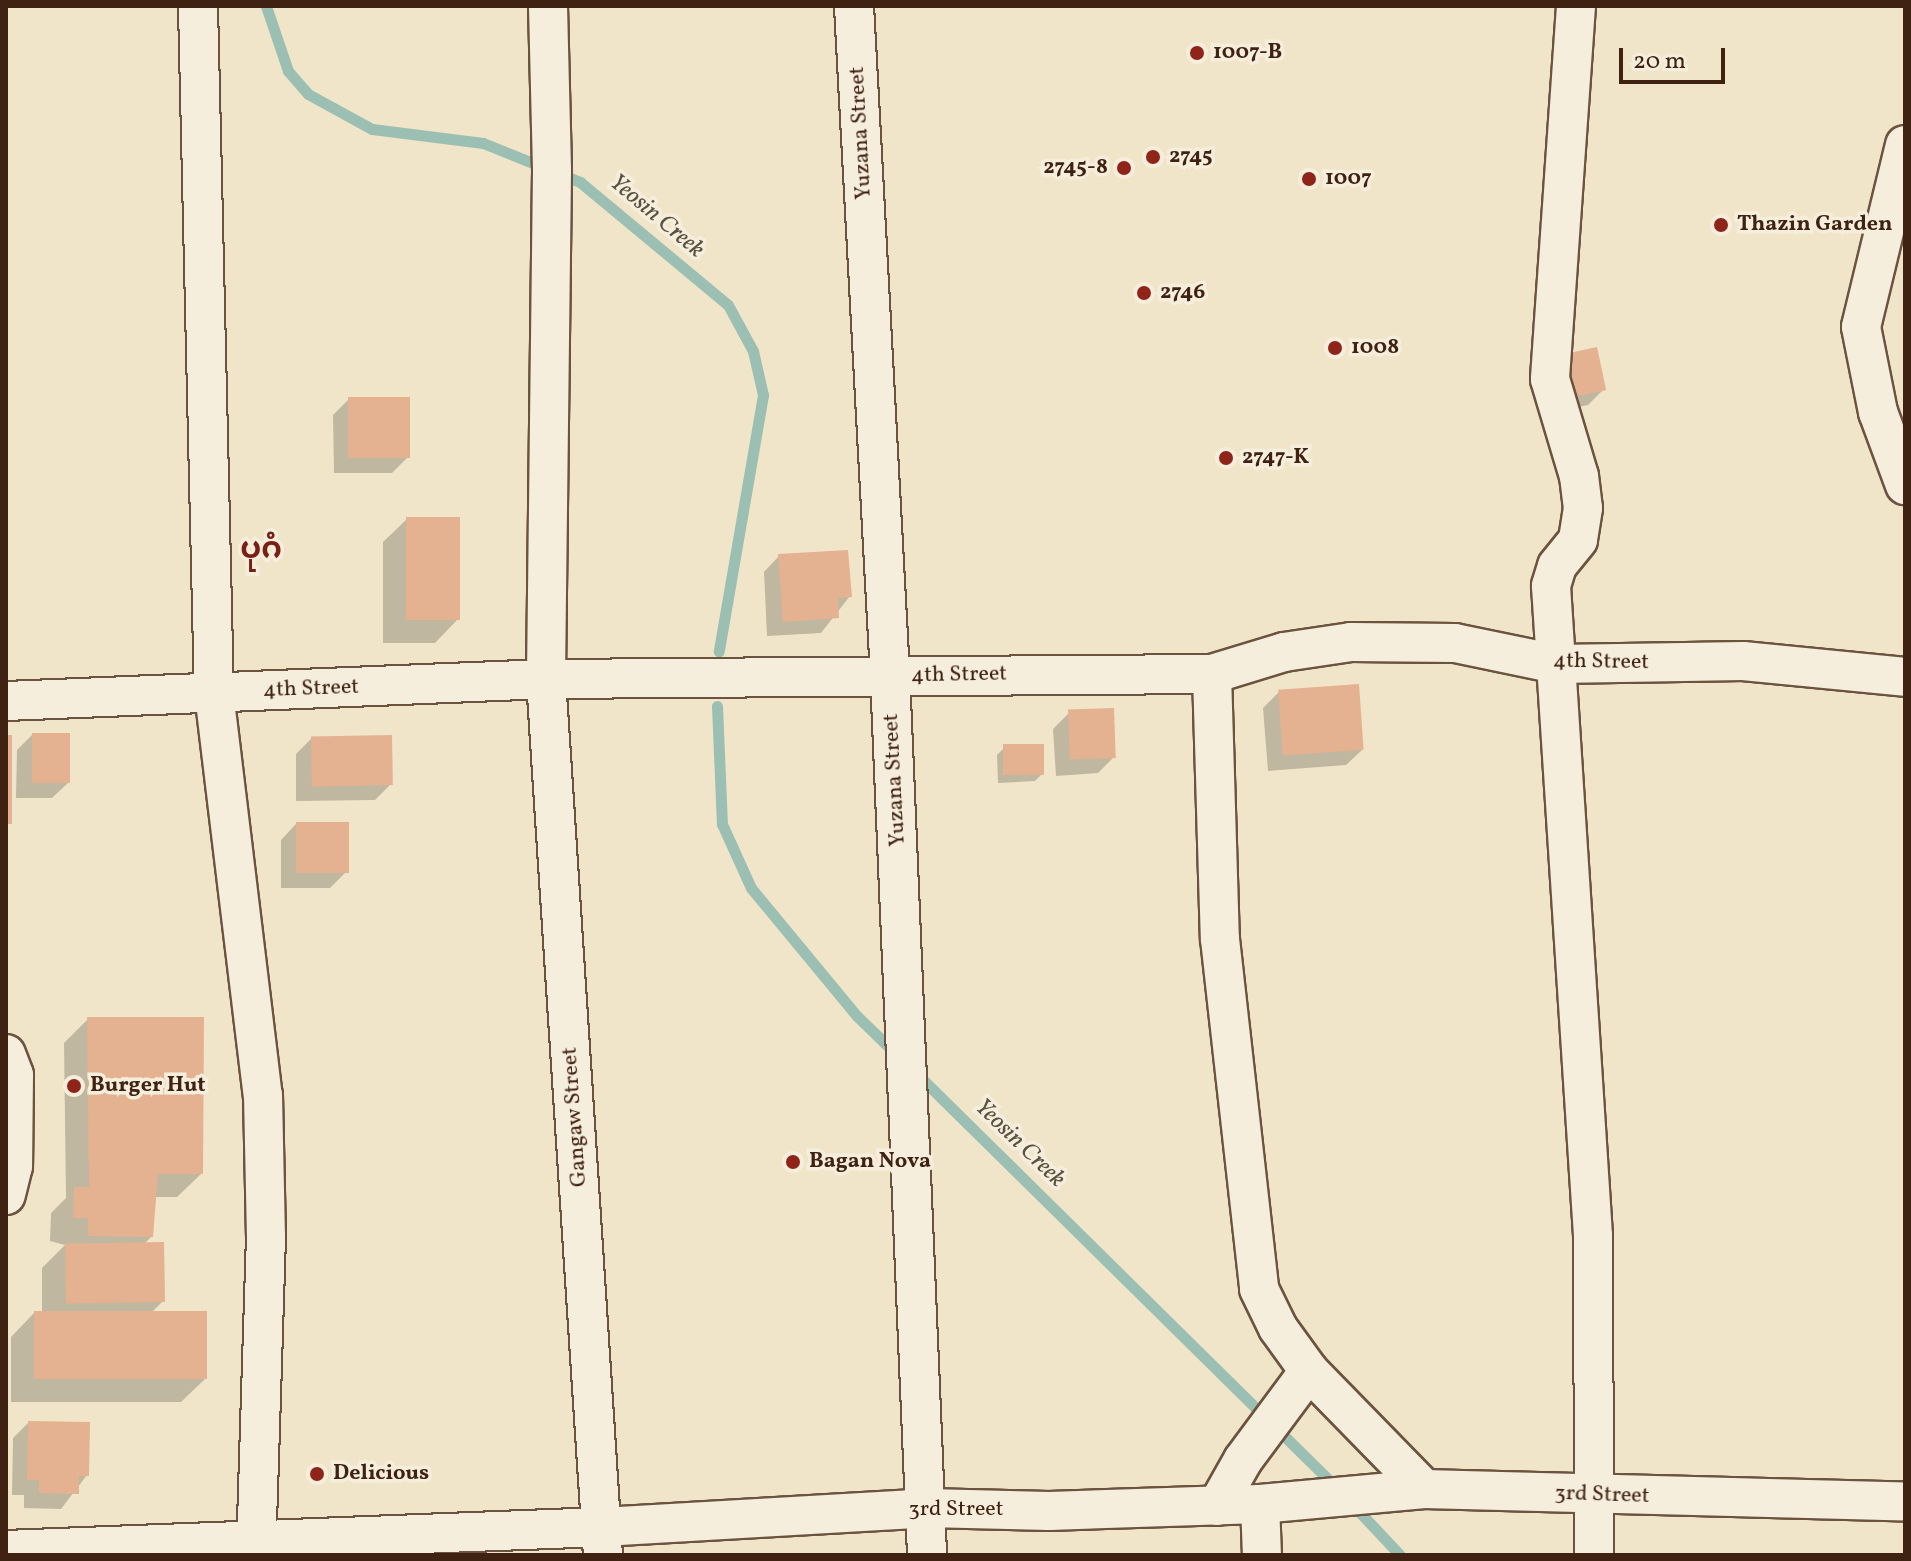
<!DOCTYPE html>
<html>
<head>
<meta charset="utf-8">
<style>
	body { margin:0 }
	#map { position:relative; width:1911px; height:1561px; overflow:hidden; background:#f1e5c9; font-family:Vollkorn,"Noto Sans Myanmar",serif }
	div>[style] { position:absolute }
	.shadow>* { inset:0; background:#0003 }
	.stream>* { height:11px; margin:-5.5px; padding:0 5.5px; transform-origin:5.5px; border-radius:5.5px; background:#9bbfb2 }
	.building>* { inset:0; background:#e4b191; transform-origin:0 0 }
	.roads { filter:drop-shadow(2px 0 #6c5340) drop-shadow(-2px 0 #6c5340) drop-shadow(0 2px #6c5340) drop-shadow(0 -2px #6c5340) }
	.minor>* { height:38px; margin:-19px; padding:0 19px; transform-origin:19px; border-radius:19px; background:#f6eedc }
	.dots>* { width:22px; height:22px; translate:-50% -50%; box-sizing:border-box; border:4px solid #f6eedc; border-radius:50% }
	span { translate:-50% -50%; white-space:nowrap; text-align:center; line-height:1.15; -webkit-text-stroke:7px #f6eedc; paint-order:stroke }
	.poi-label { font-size:22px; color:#402213; font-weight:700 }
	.left { translate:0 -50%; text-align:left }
	.right { translate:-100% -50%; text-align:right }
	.street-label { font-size:22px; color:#402213 }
	.water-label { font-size:24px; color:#5b5143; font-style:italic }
	.district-label { font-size:30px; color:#7a1f14; font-weight:700 }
	.frame { position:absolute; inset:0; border:8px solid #402213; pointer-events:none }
	.scale { position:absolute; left:1619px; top:48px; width:106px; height:36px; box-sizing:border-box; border:4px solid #402213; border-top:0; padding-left:10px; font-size:24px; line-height:28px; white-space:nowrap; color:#402213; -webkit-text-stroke:6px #f6eedc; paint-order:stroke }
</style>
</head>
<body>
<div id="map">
	<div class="shadow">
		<i style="clip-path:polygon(1545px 372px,1604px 389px,1588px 405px,1553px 412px)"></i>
		<i style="clip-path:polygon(349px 399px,408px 457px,392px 473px,334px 473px,333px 415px)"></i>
		<i style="clip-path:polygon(407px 519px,458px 619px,435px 643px,383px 643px,383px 542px)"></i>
		<i style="clip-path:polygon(779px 556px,850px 596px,821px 633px,767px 636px,764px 572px)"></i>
		<i style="clip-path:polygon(1279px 692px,1362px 750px,1346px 765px,1268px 771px,1263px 708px)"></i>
		<i style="clip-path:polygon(1069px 713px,1114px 757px,1098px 773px,1056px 776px,1053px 729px)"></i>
		<i style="clip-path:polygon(32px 735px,68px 783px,52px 798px,16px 798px,17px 750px)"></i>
		<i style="clip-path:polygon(312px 738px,391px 784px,375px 800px,296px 801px,296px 754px)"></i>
		<i style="clip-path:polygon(1004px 748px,1042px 774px,1035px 781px,998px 783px,997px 755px)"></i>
		<i style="clip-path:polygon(296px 824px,346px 872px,330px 888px,281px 888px,281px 840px)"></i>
		<i style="clip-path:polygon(88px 1019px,201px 1174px,177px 1197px,154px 1197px,151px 1237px,144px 1244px,163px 1301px,151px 1313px,205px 1379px,181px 1402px,11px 1402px,11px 1337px,34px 1313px,42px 1313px,42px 1268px,65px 1245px,50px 1241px,51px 1213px,66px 1198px,64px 1043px)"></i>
		<i style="clip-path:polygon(28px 1423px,87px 1475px,61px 1509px,24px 1508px,24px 1495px,12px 1495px,13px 1438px)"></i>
	</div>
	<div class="stream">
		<i style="left:266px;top:6px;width:69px;rotate:71.3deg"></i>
		<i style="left:288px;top:71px;width:30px;rotate:49deg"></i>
		<i style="left:308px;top:94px;width:73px;rotate:28.7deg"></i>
		<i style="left:372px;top:129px;width:112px;rotate:7.2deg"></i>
		<i style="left:483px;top:143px;width:105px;rotate:21.9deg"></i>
		<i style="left:580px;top:182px;width:192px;rotate:39.7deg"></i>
		<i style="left:728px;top:305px;width:52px;rotate:61.5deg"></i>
		<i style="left:753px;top:351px;width:45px;rotate:77.2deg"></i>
		<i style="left:763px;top:395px;width:260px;rotate:99.8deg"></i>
		<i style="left:717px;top:706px;width:118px;rotate:87.6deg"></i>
		<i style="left:722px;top:824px;width:70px;rotate:65.6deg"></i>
		<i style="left:751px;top:888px;width:166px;rotate:50.4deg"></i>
		<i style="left:857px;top:1016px;width:53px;rotate:44.2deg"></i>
		<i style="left:916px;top:1073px;width:591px;rotate:44.59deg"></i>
		<i style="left:1351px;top:1503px;width:71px;rotate:46.7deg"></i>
	</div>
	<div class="building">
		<i style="left:1597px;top:347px;width:44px;height:38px;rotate:78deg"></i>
		<i style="left:348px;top:397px;width:62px;height:61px"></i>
		<i style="left:406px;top:517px;width:54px;height:103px"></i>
		<i style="clip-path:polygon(848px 550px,852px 597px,838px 598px,839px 618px,783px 622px,778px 554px)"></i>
		<i style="left:1359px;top:684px;width:66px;height:81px;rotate:86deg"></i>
		<i style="left:1114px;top:708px;width:50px;height:46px;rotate:88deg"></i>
		<i style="left:32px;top:733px;width:38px;height:50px"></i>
		<i style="left:6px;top:735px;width:6px;height:89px"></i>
		<i style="left:392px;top:735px;width:50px;height:81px;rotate:89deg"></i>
		<i style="left:1044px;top:744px;width:31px;height:41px;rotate:90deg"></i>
		<i style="left:296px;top:822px;width:53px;height:51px"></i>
		<i style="clip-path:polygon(87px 1017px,204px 1017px,203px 1174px,158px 1174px,153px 1237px,88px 1236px,88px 1218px,73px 1218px,74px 1187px,89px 1187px)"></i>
		<i style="left:164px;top:1242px;width:60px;height:99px;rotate:89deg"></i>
		<i style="left:34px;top:1311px;width:173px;height:68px"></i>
		<i style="clip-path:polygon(28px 1421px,90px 1422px,89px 1476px,79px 1476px,79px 1494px,39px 1493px,39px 1480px,27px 1480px)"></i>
	</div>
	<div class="roads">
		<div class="minor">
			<i style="left:198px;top:6px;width:687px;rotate:88.67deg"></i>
			<i style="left:214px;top:693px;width:405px;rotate:83.1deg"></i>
			<i style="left:263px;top:1095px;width:141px;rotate:88.8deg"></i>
			<i style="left:266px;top:1236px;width:319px;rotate:91.8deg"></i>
			<i style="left:548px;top:6px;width:165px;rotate:88.6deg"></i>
			<i style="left:552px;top:171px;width:508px;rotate:90.68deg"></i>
			<i style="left:546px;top:679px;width:878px;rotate:86.28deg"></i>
			<i style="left:854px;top:6px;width:670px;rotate:86.92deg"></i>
			<i style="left:890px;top:675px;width:881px;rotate:87.59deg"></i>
			<i style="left:1576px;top:6px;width:374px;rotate:94deg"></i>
			<i style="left:1550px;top:379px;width:101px;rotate:73.4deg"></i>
			<i style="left:1579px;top:476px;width:32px;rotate:83deg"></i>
			<i style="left:1583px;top:508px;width:32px;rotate:99deg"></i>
			<i style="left:1578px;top:540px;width:33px;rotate:129deg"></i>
			<i style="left:1557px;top:566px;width:21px;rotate:107deg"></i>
			<i style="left:1551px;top:586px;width:651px;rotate:86.3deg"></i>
			<i style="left:1593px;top:1236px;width:319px;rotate:89.8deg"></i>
			<i style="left:1905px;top:145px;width:187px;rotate:103.6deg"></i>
			<i style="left:1861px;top:327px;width:87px;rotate:78.7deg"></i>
			<i style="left:1878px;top:412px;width:78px;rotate:69.7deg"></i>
			<i style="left:1212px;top:674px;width:265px;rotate:88.3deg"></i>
			<i style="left:1220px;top:939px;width:352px;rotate:83.6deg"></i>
			<i style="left:1259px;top:1289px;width:43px;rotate:64deg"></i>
			<i style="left:1278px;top:1328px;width:53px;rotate:54.2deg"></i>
			<i style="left:1309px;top:1371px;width:165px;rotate:45.7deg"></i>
			<i style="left:6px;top:701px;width:540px;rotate:-2.33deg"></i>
			<i style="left:546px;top:679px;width:666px;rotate:-0.43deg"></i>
			<i style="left:1212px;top:674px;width:75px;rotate:-17deg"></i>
			<i style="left:1284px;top:652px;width:68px;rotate:-8.5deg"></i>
			<i style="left:1351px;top:642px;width:104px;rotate:0.6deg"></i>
			<i style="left:1455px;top:643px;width:103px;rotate:11.7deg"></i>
			<i style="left:1556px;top:664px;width:187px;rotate:-0.9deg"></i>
			<i style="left:1743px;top:661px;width:163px;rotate:5.6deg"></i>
			<i style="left:6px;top:1054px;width:22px;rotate:69deg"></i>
			<i style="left:14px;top:1075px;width:91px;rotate:90.6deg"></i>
			<i style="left:13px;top:1166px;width:30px;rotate:104deg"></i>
			<i style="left:1260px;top:1504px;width:51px;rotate:87.8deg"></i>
			<i style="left:1217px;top:1506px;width:53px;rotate:-60.5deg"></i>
			<i style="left:1243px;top:1460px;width:111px;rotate:-53.4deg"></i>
			<i style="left:6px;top:1550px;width:596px;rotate:-2.21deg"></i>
			<i style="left:602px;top:1527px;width:326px;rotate:-3.3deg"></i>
			<i style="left:927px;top:1508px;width:122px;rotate:1.4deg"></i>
			<i style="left:1049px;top:1511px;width:211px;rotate:-1.9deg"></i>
			<i style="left:1260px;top:1504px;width:165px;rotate:-5.2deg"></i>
			<i style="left:1424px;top:1489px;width:481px;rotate:1.5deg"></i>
		</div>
	</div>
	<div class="dots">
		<i style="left:1197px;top:53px;background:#8f2418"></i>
		<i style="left:1153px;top:157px;background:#8f2418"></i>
		<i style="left:1124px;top:168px;background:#8f2418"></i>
		<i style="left:1309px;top:179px;background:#8f2418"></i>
		<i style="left:1721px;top:225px;background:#8f2418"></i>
		<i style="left:1144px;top:293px;background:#8f2418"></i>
		<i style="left:1335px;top:348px;background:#8f2418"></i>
		<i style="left:1226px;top:458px;background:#8f2418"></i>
		<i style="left:74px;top:1086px;background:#8f2418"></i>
		<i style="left:793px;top:1162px;background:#8f2418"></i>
		<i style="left:317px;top:1474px;background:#8f2418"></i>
	</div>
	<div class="poi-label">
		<span class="left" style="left:1213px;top:53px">1007-B</span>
		<span class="left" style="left:1169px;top:157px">2745</span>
		<span class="right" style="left:1108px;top:168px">2745-8</span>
		<span class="left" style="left:1325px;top:179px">1007</span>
		<span class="left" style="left:1737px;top:225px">Thazin Garden</span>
		<span class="left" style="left:1160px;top:293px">2746</span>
		<span class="left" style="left:1351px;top:348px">1008</span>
		<span class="left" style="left:1242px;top:458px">2747-K</span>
		<span class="left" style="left:90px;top:1086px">Burger Hut</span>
		<span class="left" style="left:809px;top:1162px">Bagan Nova</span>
		<span class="left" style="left:333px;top:1474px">Delicious</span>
	</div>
	<div class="street-label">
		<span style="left:861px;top:133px;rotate:-93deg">Yuzana Street</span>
		<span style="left:1601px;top:662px;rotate:1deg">4th Street</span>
		<span style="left:959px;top:675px;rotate:-1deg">4th Street</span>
		<span style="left:311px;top:689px;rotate:-2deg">4th Street</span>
		<span style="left:895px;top:780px;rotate:-93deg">Yuzana Street</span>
		<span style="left:575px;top:1117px;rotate:-94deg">Gangaw Street</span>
		<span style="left:1602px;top:1495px;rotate:2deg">3rd Street</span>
		<span style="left:956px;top:1510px">3rd Street</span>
	</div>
	<div class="water-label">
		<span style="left:656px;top:217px;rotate:40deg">Yeosin Creek</span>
		<span style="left:1019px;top:1144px;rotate:44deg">Yeosin Creek</span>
	</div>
	<div class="district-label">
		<span style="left:261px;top:550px">ပုဂံ</span>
	</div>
	<div class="frame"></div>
	<div class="scale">20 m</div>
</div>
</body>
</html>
